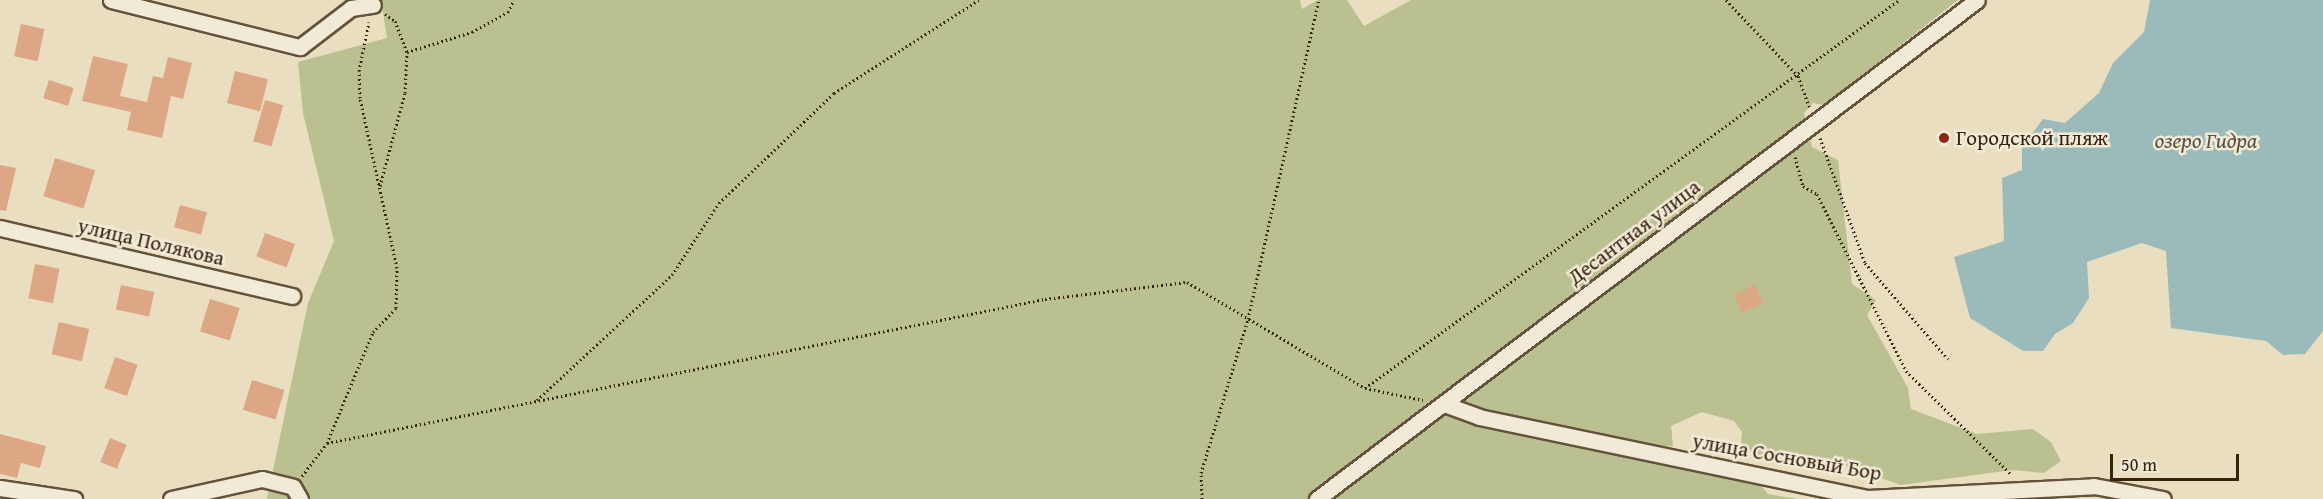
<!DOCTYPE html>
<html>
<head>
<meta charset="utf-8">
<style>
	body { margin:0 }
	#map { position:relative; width:2323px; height:499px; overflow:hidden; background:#eadec0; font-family:"Gentium Book Plus",serif }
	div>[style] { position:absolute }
	.green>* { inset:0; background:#bac090 }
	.water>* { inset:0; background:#9abbba }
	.building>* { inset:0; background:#dda785; transform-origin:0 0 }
	.path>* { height:3px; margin-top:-1.5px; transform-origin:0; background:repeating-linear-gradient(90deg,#38230f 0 1.5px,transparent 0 4.5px) }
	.roads { filter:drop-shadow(2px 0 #64523b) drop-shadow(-2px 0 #64523b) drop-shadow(0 2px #64523b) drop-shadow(0 -2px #64523b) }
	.minor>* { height:15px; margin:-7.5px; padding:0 7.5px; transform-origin:7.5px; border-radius:7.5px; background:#f1ead6 }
	.dots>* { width:16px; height:16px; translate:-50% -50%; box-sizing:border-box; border:3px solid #f1ead6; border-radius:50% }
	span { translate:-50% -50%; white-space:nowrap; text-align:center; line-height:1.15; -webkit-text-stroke:5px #f1ead6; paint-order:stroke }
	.poi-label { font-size:21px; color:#38230f }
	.left { translate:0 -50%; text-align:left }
	.street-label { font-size:21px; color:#38230f }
	.water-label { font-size:22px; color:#555142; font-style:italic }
	.scale { position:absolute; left:2110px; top:454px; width:129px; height:27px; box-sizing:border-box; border:3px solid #38230f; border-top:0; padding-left:8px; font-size:18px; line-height:21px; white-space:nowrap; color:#38230f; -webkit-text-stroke:4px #f1ead6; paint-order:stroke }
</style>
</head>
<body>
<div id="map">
	<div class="green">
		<i style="clip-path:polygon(381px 0,1300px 0,1302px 9px,1318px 0,1347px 0,1364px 26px,1411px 0,1958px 0,1824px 105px,1813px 103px,1804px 113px,1812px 147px,1838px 160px,1852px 284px,1876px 300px,1867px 315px,1908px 388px,1911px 409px,1977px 434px,2033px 429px,2051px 442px,2061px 461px,2044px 473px,2012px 470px,1901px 485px,1846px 466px,1821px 468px,1758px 457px,1741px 443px,1742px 432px,1734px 421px,1702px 412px,1671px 426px,1673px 446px,1664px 447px,1691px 462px,1749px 472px,1768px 494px,1798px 499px,267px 499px,308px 303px,334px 241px,303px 113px,298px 62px,387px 38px)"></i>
	</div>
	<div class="water">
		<i style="clip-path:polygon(2150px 0,2323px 0,2323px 331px,2305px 354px,2283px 355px,2266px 341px,2171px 328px,2166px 251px,2142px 243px,2087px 262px,2089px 298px,2073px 323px,2055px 334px,2043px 351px,2023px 351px,1970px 318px,1954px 257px,2004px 241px,2002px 178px,2022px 170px,2022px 147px,2043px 119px,2065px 123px,2099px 93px,2113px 63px,2144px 32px)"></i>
	</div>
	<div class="building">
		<i style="left:21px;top:24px;width:24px;height:33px;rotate:12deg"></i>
		<i style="clip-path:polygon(93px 56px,128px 64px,120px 96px,147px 102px,153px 76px,163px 78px,168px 57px,192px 63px,183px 99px,171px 96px,162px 138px,127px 130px,131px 112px,82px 101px)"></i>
		<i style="left:235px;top:71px;width:34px;height:33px;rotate:14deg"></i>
		<i style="left:49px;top:80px;width:26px;height:19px;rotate:18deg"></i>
		<i style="left:265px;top:100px;width:19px;height:43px;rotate:16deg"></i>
		<i style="left:55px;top:158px;width:42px;height:40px;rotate:17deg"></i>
		<i style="clip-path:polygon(0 165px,16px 168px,6px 211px,0 210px)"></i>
		<i style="left:180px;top:205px;width:28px;height:23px;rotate:15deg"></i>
		<i style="left:265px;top:233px;width:32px;height:25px;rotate:20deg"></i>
		<i style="left:35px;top:264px;width:25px;height:35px;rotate:11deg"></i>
		<i style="left:121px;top:285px;width:34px;height:25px;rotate:12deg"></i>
		<i style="left:1755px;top:285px;width:20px;height:23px;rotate:66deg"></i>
		<i style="left:210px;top:299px;width:31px;height:34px;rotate:17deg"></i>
		<i style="left:59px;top:322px;width:31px;height:33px;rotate:13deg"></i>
		<i style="left:115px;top:357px;width:24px;height:33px;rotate:19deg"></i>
		<i style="left:252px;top:380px;width:34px;height:31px;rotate:17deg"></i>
		<i style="clip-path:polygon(0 434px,46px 446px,40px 468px,21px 463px,17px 478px,0 474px)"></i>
		<i style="left:110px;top:438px;width:18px;height:26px;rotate:22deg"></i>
	</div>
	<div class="path">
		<i style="left:1726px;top:0;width:105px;rotate:46.5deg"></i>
		<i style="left:1798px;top:76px;width:33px;rotate:70deg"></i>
		<i style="left:385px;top:14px;width:12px;rotate:35deg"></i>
		<i style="left:395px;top:21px;width:33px;rotate:69deg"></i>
		<i style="left:1820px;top:138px;width:133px;rotate:70.2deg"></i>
		<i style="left:1865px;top:263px;width:127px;rotate:49.2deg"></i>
		<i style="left:1795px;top:157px;width:30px;rotate:75deg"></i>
		<i style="left:1803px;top:186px;width:16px;rotate:30deg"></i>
		<i style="left:1817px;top:194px;width:198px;rotate:63.3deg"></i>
		<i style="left:1906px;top:371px;width:148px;rotate:44.5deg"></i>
		<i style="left:380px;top:186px;width:96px;rotate:-75deg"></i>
		<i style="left:405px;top:93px;width:41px;rotate:-87.2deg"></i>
		<i style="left:407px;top:52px;width:68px;rotate:-17.1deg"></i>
		<i style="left:472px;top:32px;width:41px;rotate:-29.1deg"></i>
		<i style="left:508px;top:12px;width:13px;rotate:-63deg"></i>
		<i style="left:1365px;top:388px;width:660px;rotate:-36deg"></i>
		<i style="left:537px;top:400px;width:184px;rotate:-42.8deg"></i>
		<i style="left:672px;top:275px;width:86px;rotate:-56.9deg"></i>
		<i style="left:719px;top:203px;width:159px;rotate:-43.7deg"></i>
		<i style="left:834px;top:93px;width:172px;rotate:-32.7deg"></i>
		<i style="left:327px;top:443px;width:732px;rotate:-11.34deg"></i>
		<i style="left:1045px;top:299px;width:143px;rotate:-6.8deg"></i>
		<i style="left:1187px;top:282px;width:207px;rotate:30.8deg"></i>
		<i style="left:1365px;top:388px;width:59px;rotate:11.7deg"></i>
		<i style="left:302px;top:476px;width:41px;rotate:-52.9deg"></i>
		<i style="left:327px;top:443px;width:120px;rotate:-67.5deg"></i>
		<i style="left:373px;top:332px;width:33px;rotate:-46deg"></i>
		<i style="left:396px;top:308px;width:40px;rotate:-88.6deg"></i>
		<i style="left:397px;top:268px;width:174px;rotate:-102.3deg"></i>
		<i style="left:360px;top:98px;width:27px;rotate:-92deg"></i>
		<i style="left:359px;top:71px;width:50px;rotate:-78.5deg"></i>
		<i style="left:1202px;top:499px;width:26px;rotate:-92deg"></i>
		<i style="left:1201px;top:473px;width:161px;rotate:-73deg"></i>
		<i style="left:1248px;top:319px;width:327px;rotate:-77.5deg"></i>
	</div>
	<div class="roads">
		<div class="minor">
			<i style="left:111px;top:0;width:195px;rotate:14deg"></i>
			<i style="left:300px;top:47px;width:64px;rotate:-37.4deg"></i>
			<i style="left:351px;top:8px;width:22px;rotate:-8deg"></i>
			<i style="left:0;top:228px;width:300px;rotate:13.1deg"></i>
			<i style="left:1444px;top:404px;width:37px;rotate:20deg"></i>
			<i style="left:1479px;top:417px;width:397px;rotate:11.8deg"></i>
			<i style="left:1868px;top:498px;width:226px;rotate:-3deg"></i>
			<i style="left:2094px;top:486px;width:70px;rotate:10.7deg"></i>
			<i style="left:0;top:488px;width:75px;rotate:8.5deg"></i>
			<i style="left:171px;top:499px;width:93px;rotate:-12.4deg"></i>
			<i style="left:262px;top:479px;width:32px;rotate:14deg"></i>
			<i style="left:293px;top:487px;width:14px;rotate:60deg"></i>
			<i style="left:1317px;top:499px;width:827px;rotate:-37.09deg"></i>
		</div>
	</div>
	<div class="dots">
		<i style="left:1944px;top:138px;background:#8f2418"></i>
	</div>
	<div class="poi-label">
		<span class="left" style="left:1956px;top:138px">Городской пляж</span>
	</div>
	<div class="street-label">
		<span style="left:1634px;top:232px;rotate:-37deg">Десантная улица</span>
		<span style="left:151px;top:242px;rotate:13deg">улица Полякова</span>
		<span style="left:1787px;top:457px;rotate:10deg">улица Сосновый Бор</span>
	</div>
	<div class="water-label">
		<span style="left:2206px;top:141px">озеро Гидра</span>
	</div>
	<div class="scale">50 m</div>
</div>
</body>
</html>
